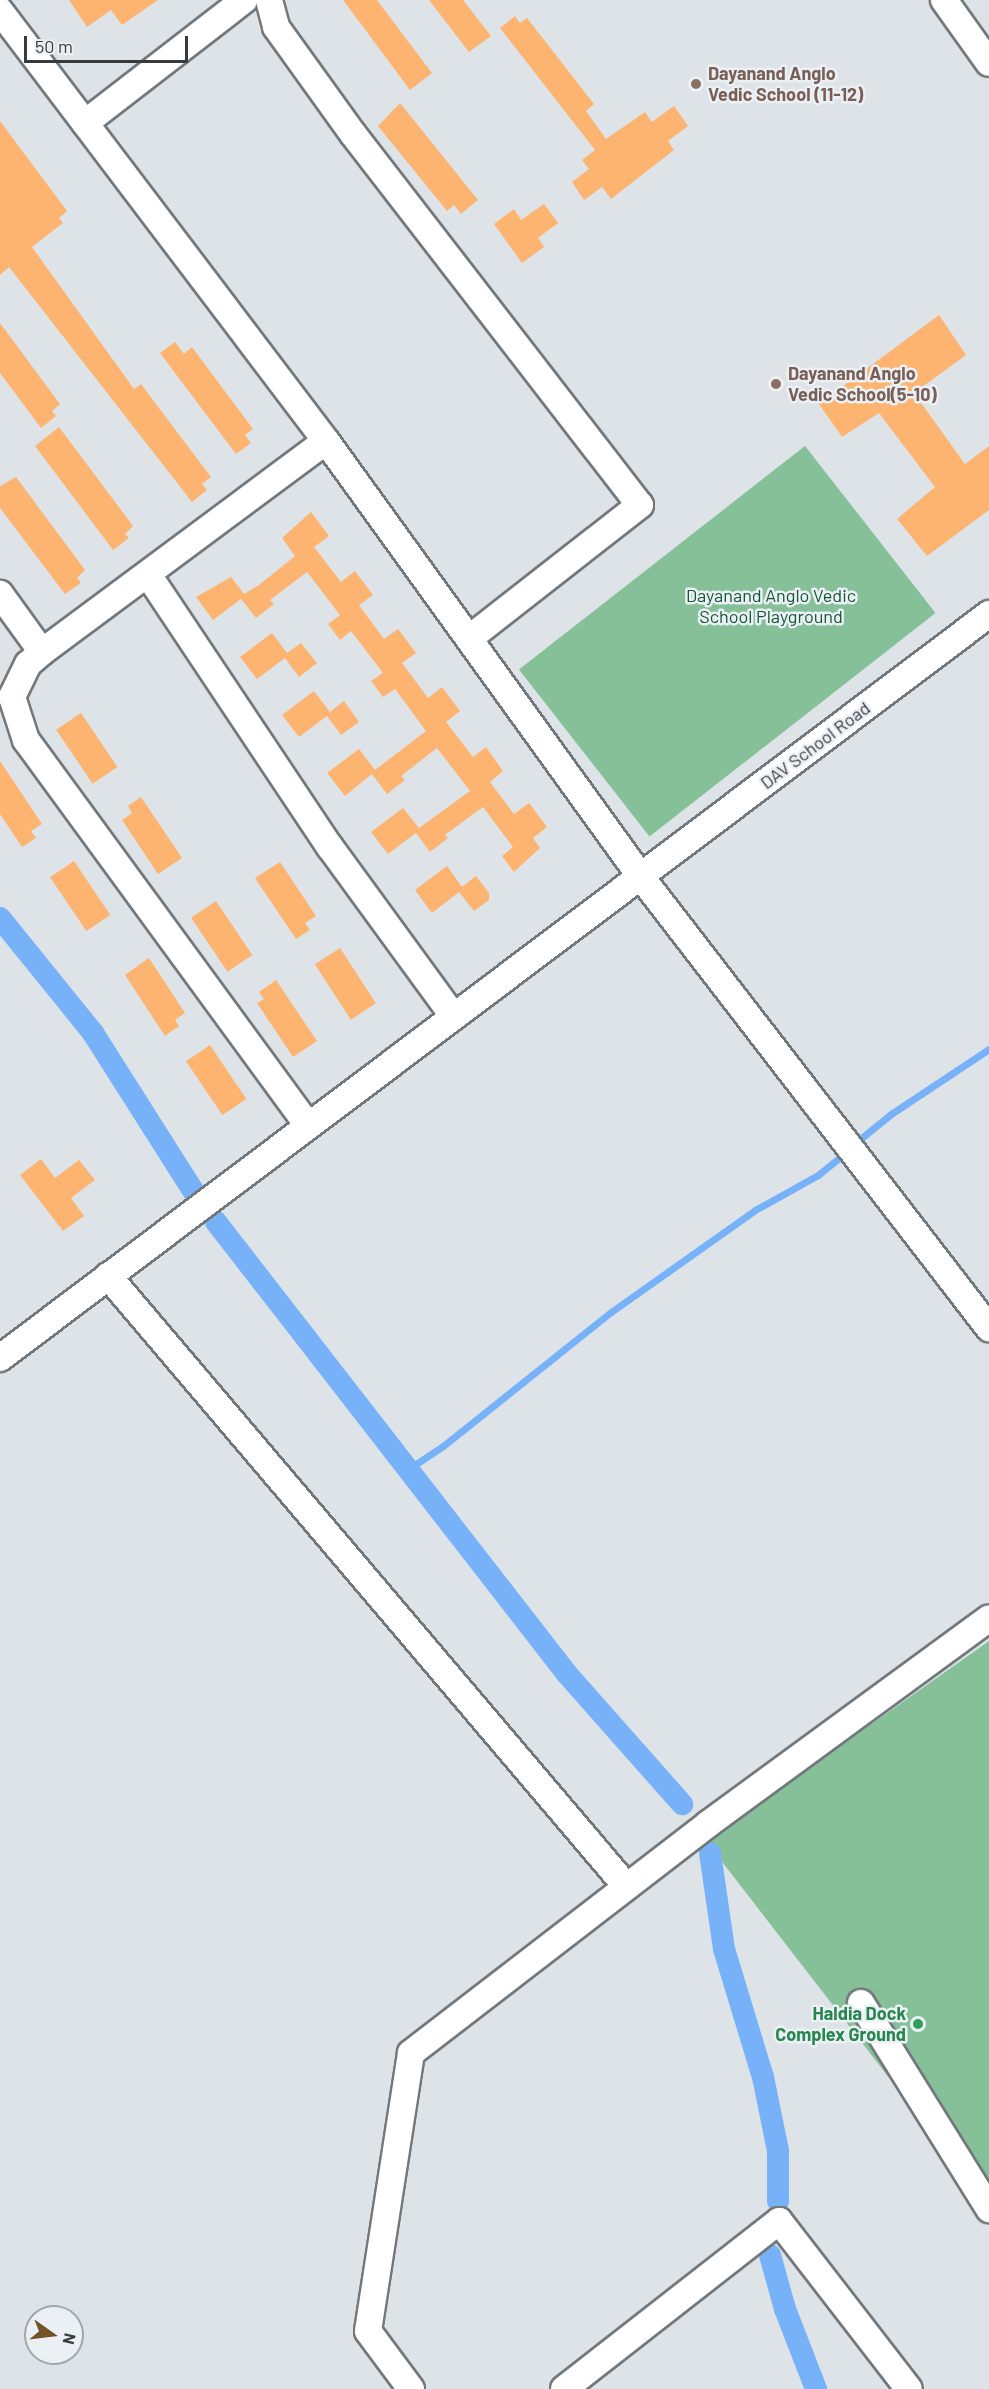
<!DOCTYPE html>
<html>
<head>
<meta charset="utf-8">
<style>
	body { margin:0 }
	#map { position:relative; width:989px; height:2389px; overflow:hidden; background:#dee3e8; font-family:Barlow,sans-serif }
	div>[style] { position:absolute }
	.green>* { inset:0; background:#85c099; transform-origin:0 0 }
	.stream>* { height:7px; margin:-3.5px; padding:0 3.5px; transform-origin:3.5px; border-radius:3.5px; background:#77b2f8 }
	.canal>* { height:22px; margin:-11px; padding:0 11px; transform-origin:11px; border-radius:11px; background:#77b2f8 }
	.building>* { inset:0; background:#fdb471; transform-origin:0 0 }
	.roads { filter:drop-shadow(2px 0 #73787c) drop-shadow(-2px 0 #73787c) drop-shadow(0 2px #73787c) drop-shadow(0 -2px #73787c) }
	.minor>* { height:26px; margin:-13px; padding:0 13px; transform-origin:13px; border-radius:13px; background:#fff }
	.dots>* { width:16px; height:16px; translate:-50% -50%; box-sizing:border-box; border:3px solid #ebf0f5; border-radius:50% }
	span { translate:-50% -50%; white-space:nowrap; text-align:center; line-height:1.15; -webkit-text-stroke:5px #ebf0f5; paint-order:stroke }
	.education-label { font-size:18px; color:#785e54; font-weight:700 }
	.left { translate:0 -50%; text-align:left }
	.park-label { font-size:18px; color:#125633 }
	.street-label { font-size:18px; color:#383a3c }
	.leisure-label { font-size:18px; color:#27864d; font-weight:700 }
	.right { translate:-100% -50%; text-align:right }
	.north { position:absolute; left:24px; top:2305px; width:60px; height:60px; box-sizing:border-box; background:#ebf0f5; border:2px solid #a3a7ab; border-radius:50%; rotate:104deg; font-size:16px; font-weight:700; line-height:24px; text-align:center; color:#383a3c }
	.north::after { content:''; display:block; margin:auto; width:21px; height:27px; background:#735429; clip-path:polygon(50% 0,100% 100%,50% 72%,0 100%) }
	.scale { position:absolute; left:24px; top:36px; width:164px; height:27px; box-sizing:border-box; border:3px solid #383a3c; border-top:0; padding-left:8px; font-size:18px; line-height:21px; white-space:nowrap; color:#383a3c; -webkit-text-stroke:4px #ebf0f5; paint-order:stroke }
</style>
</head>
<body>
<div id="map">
	<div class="green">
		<i style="left:805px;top:446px;width:212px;height:363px;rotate:52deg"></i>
		<i style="clip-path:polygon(989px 1641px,989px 2207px,706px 1841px)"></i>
	</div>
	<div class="stream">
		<i style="left:854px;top:1144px;width:48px;rotate:-39deg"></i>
		<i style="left:891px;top:1114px;width:118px;rotate:-33.6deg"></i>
		<i style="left:407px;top:1470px;width:43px;rotate:-33.7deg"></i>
		<i style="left:443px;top:1446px;width:215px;rotate:-38.6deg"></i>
		<i style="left:611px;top:1312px;width:176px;rotate:-35.3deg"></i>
		<i style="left:755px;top:1210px;width:72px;rotate:-29.1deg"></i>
		<i style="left:818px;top:1175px;width:36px;rotate:-39deg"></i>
	</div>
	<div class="canal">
		<i style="left:0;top:918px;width:148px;rotate:51deg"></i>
		<i style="left:93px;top:1033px;width:192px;rotate:57.6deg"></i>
		<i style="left:216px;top:1222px;width:572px;rotate:52.17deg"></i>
		<i style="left:567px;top:1674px;width:174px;rotate:48.5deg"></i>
		<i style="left:710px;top:1853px;width:97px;rotate:81.7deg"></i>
		<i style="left:724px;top:1949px;width:134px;rotate:73.1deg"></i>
		<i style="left:763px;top:2077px;width:76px;rotate:78.5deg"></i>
		<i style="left:778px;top:2151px;width:50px;rotate:90deg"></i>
		<i style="left:770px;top:2255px;width:56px;rotate:74.5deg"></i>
		<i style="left:785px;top:2309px;width:86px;rotate:68.8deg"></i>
	</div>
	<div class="building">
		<i style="clip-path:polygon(69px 0,158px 0,122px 25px,111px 10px,87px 27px)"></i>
		<i style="clip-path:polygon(343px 0,377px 0,432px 73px,410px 90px)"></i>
		<i style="clip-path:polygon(429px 0,463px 0,491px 36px,469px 52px)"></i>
		<i style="clip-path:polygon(515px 16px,520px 23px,527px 18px,594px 104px,586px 111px,606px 139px,645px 112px,652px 122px,674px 106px,688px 126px,668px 141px,674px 150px,611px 199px,602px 187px,584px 200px,572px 182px,589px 169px,582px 160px,595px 150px,500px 28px)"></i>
		<i style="clip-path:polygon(400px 103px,478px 200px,461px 214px,454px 205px,447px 211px,378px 126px)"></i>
		<i style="clip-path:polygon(0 121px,67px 211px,59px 218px,63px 223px,32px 247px,134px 389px,141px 384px,211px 477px,202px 484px,207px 490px,192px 502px,9px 267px,0 275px)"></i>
		<i style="clip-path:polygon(544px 204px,558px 223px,538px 238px,544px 247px,522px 263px,494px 224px,514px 209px,521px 220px)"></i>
		<i style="clip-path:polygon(939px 315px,966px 355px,914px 393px,965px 464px,989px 446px,989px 510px,927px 556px,897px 519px,935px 487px,879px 413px,842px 437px,819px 404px)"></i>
		<i style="clip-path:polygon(0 323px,60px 404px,52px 411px,56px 416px,41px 428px,0 373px)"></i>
		<i style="clip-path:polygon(175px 342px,184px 354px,192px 347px,253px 429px,245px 435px,251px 443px,236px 454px,160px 353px)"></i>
		<i style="clip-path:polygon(59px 427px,133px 526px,125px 534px,129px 538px,113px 550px,35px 446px)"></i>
		<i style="clip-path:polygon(16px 477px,85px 570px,77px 578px,81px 583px,65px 594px,0 508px,0 486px)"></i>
		<i style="clip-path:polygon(311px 512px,329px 536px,314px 547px,341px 582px,355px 571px,373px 595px,359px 605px,384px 639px,398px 629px,416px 653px,402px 663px,428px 698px,442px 687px,460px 711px,446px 722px,473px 757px,486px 747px,503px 771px,490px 782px,514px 814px,529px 803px,547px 827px,533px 838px,540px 848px,514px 872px,502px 856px,513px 847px,483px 807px,445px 835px,448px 838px,430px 852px,416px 833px,388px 854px,371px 832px,403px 808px,419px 828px,470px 791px,437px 748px,401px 776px,405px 780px,387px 794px,372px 774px,345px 796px,327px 773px,359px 749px,375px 770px,426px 731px,395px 689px,383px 697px,371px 681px,383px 673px,351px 631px,340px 640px,328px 624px,340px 615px,307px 572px,270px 600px,274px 604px,256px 618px,241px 599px,213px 620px,196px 597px,231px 577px,244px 594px,259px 585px,295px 556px,282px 538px)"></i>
		<i style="clip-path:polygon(272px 633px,287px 653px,301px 643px,317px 663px,299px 677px,285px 658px,257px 679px,240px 657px)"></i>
		<i style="clip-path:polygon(314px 691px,330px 712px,344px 701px,359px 722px,341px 735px,327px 716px,299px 737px,282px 715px)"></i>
		<i style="left:81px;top:713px;width:65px;height:30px;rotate:56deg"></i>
		<i style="clip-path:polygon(0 761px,42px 824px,31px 831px,36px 838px,22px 847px,0 814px)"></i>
		<i style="clip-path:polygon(141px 797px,182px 858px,158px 874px,122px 820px,132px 813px,128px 806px)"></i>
		<i style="left:74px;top:861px;width:65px;height:29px;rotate:56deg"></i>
		<i style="clip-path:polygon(280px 862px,316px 916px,305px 923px,310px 930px,296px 939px,255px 878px)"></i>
		<i style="clip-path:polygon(447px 866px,462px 887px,476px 876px,489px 893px,489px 900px,474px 911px,459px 892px,432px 913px,415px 890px)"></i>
		<i style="left:216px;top:901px;width:65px;height:30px;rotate:56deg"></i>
		<i style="left:340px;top:948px;width:66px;height:30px;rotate:57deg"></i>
		<i style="clip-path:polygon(149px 958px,185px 1013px,175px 1020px,179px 1026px,165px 1036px,125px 975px)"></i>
		<i style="clip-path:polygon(276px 980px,317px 1041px,293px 1057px,257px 1003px,264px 999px,259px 992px)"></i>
		<i style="left:210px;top:1045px;width:65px;height:29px;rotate:56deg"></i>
		<i style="clip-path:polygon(41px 1159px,55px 1178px,79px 1160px,95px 1180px,71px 1198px,84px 1216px,63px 1231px,20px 1175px)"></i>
	</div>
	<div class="roads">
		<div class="minor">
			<i style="left:269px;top:0;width:28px;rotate:75deg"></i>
			<i style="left:276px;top:27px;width:132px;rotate:54.3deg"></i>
			<i style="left:353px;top:134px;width:469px;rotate:52.3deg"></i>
			<i style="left:640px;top:505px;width:216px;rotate:142deg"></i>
			<i style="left:944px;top:0;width:77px;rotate:54.5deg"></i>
			<i style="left:0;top:11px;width:540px;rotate:52.83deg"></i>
			<i style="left:326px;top:441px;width:354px;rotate:143.4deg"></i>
			<i style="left:42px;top:652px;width:72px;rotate:-125.9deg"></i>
			<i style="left:85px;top:123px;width:201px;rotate:-37.7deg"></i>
			<i style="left:326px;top:441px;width:538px;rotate:54.15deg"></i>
			<i style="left:641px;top:877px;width:570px;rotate:52.35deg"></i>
			<i style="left:149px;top:576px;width:326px;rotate:56.3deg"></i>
			<i style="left:330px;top:847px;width:210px;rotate:53.9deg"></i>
			<i style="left:42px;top:652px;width:18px;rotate:139deg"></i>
			<i style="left:28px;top:664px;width:37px;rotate:116deg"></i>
			<i style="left:12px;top:697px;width:45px;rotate:72deg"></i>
			<i style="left:26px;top:740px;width:478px;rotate:53.8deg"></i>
			<i style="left:108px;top:1276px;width:800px;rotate:49.66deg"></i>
			<i style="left:0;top:1358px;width:1238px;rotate:-36.95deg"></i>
			<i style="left:861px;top:2003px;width:243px;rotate:58.1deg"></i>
			<i style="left:411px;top:2389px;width:72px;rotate:-126.6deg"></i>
			<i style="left:368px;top:2331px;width:281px;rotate:-81.2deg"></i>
			<i style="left:411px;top:2053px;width:375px;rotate:-37.6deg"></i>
			<i style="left:708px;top:1824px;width:348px;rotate:-36.2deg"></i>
			<i style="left:564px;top:2389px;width:273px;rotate:-38deg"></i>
			<i style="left:779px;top:2221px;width:212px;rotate:52.3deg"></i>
		</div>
	</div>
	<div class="dots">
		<i style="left:696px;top:84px;background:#8d6e63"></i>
		<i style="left:776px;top:384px;background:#8d6e63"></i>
		<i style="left:918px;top:2024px;background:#2e9e5b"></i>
	</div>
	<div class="education-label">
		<span class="left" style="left:708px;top:84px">Dayanand Anglo<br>Vedic School (11-12)</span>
		<span class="left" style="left:788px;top:384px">Dayanand Anglo<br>Vedic School(5-10)</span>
	</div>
	<div class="park-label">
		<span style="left:771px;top:606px">Dayanand Anglo Vedic<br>School Playground</span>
	</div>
	<div class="street-label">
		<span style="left:815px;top:745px;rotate:-37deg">DAV School Road</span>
	</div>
	<div class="leisure-label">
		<span class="right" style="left:906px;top:2024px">Haldia Dock<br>Complex Ground</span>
	</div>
	<div class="north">N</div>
	<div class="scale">50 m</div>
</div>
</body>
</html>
